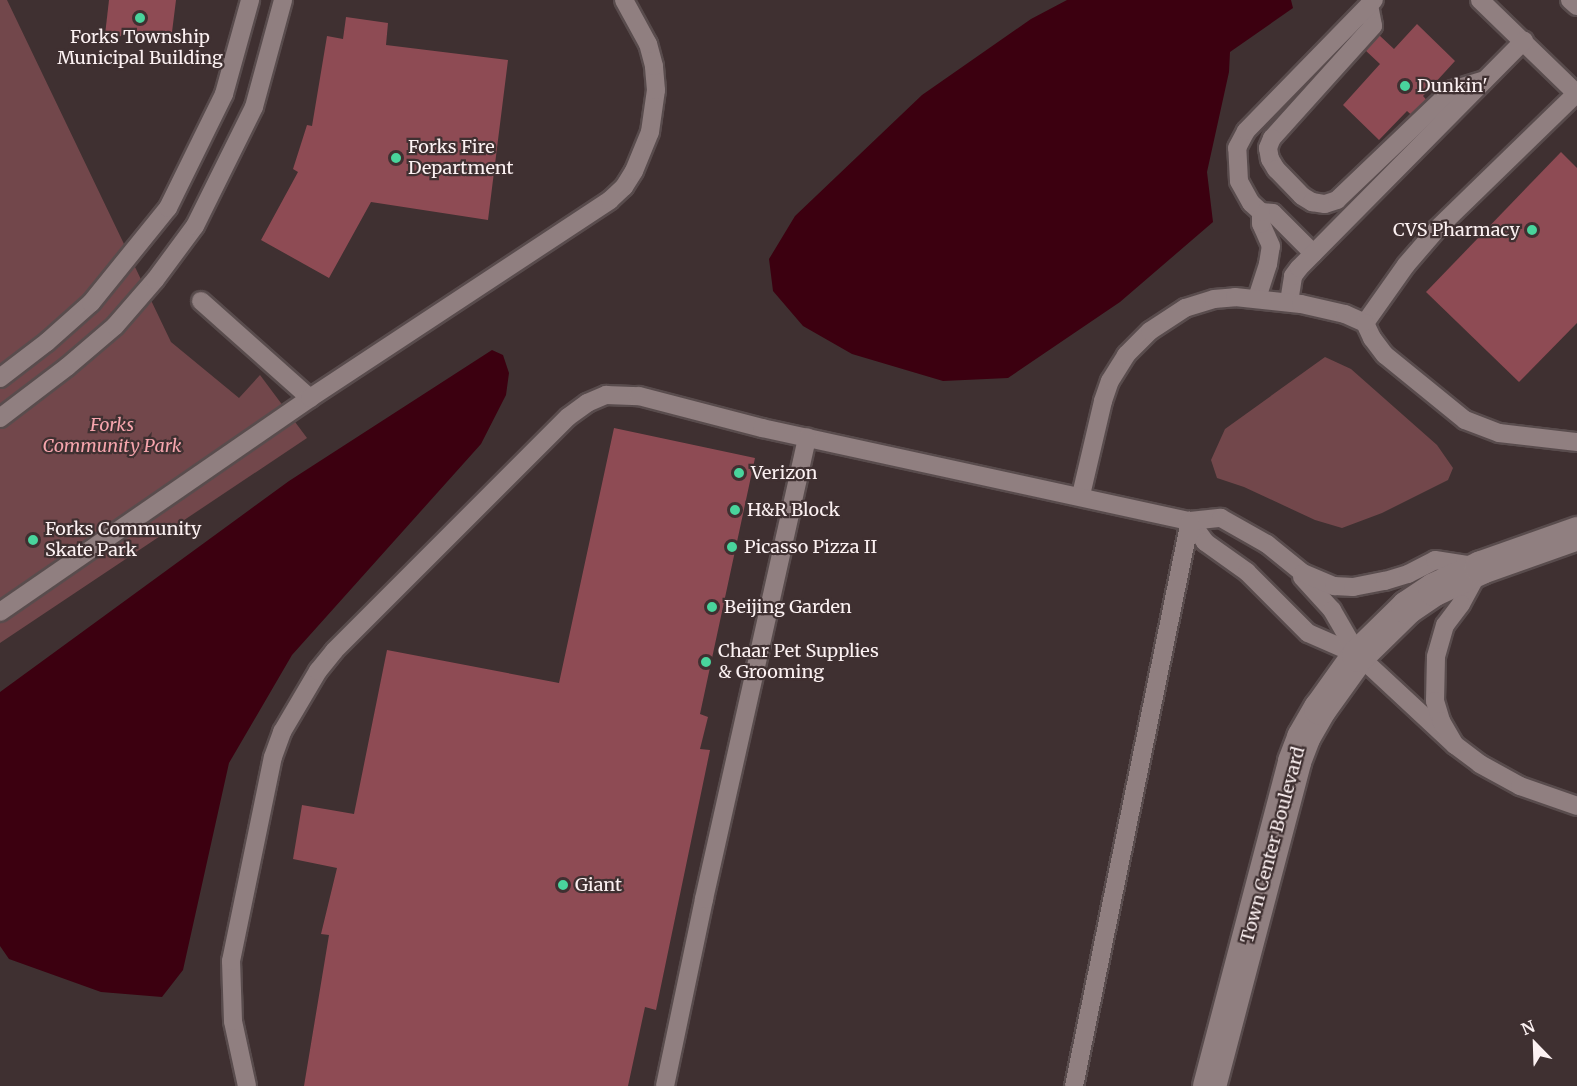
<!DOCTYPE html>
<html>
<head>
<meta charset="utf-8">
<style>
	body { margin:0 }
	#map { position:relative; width:1577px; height:1086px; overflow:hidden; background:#3f3031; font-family:Merriweather,serif }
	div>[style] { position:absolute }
	.green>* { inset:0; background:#72474b }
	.water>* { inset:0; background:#3c0010 }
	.building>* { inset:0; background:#8e4b54 }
	.roads { filter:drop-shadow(2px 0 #594c4d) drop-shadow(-2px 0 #594c4d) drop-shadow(0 2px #594c4d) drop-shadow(0 -2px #594c4d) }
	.lane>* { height:18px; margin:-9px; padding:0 9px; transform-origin:9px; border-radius:9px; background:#907f80 }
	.street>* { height:33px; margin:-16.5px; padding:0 16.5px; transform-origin:16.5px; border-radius:16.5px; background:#907f80 }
	.dots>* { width:16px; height:16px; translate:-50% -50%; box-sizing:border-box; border:3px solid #3f3031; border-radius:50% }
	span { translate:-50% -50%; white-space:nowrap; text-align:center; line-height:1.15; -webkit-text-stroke:4.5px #3f3031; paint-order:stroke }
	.poi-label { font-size:18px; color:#fcf1f2 }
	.left { translate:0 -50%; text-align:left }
	.right { translate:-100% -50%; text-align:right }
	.park-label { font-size:18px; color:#f6a5ad; font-style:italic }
	.street-label { font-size:18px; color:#fcf1f2 }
	.north { position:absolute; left:1505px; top:1014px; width:60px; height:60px; -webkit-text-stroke:4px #3f3031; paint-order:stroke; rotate:337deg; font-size:16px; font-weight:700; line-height:24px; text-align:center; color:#fcf1f2 }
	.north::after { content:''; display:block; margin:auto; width:21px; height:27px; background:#fcf1f2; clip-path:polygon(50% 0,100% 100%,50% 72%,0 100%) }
</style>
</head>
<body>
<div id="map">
	<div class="green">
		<i style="clip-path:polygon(0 0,7px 0,171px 342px,239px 398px,260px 375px,307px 438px,0 643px)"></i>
		<i style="clip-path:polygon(1325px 357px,1351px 369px,1437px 445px,1453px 468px,1448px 480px,1382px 513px,1342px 528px,1315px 520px,1244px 487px,1217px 478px,1211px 460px,1225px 429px)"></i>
	</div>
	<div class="water">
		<i style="clip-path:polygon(1067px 0,1291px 0,1293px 8px,1230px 52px,1229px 72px,1207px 172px,1213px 222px,1120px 302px,1008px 378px,943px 381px,852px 354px,803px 326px,773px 291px,769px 259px,795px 216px,922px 95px,1031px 19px)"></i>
		<i style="clip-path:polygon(492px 350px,503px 355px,509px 373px,506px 395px,481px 444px,292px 655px,229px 763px,183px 970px,162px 997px,101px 992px,9px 959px,0 946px,0 692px,289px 481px)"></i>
	</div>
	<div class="building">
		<i style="clip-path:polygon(109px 0,176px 0,171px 40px,105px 35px)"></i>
		<i style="clip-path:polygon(346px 17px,388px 23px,386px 45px,508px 60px,488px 220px,371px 202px,329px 278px,261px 240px,298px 172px,293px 169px,307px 125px,312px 126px,327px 36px,343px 39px)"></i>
		<i style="clip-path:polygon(1417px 24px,1455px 61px,1423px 96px,1431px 105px,1416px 119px,1407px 111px,1379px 140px,1343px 105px,1380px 64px,1365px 50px,1379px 35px,1394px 49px)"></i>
		<i style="clip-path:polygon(1561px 152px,1577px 168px,1577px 323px,1519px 382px,1426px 292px)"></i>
		<i style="clip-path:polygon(614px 428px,755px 458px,700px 714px,708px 717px,700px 749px,710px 750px,656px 1010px,645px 1007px,628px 1086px,304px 1086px,329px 935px,321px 934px,337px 868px,293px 859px,302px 805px,354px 814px,387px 650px,559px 683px)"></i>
	</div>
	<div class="roads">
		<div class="lane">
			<i style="left:1480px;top:0;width:134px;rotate:44.1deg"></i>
			<i style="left:1570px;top:0;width:9px;rotate:41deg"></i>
			<i style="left:1369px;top:5px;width:21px;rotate:79deg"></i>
			<i style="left:1373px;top:26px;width:151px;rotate:132deg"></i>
			<i style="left:1272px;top:138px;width:11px;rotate:112deg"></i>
			<i style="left:1268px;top:148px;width:11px;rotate:80deg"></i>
			<i style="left:1270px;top:159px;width:12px;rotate:59deg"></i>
			<i style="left:1276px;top:169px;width:37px;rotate:46deg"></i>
			<i style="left:1302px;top:196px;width:12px;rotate:31deg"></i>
			<i style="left:1312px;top:202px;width:13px;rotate:9deg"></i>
			<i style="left:1325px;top:204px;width:13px;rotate:-18deg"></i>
			<i style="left:1337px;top:200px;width:159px;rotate:-43.7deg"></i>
			<i style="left:1452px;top:90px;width:34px;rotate:-17deg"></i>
			<i style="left:1261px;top:212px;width:12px;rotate:5deg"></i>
			<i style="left:1273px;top:213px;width:57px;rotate:45deg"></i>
			<i style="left:1257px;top:298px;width:36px;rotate:-72deg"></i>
			<i style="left:1268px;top:264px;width:18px;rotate:-81deg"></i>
			<i style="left:1271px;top:246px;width:24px;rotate:-114deg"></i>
			<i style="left:1261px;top:224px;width:12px;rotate:-90deg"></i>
			<i style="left:1261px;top:212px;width:13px;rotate:-138deg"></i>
			<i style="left:1251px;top:203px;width:25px;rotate:-119deg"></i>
			<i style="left:1239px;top:181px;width:33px;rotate:-93deg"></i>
			<i style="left:1237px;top:148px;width:19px;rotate:-62deg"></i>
			<i style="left:1246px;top:131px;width:183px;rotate:-45.7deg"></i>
			<i style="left:201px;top:301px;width:146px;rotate:41.7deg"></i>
			<i style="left:1289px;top:302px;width:26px;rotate:-81deg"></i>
			<i style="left:1293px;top:276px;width:10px;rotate:-53deg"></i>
			<i style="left:1299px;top:268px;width:320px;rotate:-45.3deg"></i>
			<i style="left:1365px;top:323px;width:71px;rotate:-54.7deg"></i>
			<i style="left:1406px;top:265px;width:49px;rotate:-49.1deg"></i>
			<i style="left:1438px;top:228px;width:194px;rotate:-44.2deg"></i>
			<i style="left:0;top:378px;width:59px;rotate:-37.5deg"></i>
			<i style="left:47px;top:342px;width:59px;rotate:-41.6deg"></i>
			<i style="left:91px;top:303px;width:122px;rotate:-51deg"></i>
			<i style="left:168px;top:208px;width:127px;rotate:-63.8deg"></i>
			<i style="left:224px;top:94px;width:98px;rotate:-74.5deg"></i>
			<i style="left:0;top:418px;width:84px;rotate:-37.3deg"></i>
			<i style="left:67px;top:367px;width:63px;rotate:-40.5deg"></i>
			<i style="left:115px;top:326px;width:61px;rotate:-49deg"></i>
			<i style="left:155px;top:280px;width:67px;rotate:-53.5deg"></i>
			<i style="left:195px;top:226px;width:133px;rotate:-63.6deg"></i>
			<i style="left:254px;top:107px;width:111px;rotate:-74.8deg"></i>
			<i style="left:1081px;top:495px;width:97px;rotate:-76.8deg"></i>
			<i style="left:1103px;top:401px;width:21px;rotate:-71deg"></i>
			<i style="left:1110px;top:381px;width:31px;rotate:-58deg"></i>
			<i style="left:1126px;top:355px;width:34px;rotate:-45deg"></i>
			<i style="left:1150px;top:331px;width:42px;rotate:-33.3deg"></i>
			<i style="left:1185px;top:308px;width:30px;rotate:-17deg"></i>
			<i style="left:1214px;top:299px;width:21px;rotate:-5deg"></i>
			<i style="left:1235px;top:297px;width:66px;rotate:6.1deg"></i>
			<i style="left:1301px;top:304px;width:45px;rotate:12.8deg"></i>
			<i style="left:1345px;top:314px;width:22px;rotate:24deg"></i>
			<i style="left:1365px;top:323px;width:17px;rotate:65deg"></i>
			<i style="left:1372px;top:338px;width:21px;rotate:53deg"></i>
			<i style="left:1385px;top:355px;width:103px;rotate:39.1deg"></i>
			<i style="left:1465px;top:420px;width:36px;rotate:21deg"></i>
			<i style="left:1499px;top:433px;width:79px;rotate:6.6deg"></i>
			<i style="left:1190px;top:521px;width:26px;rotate:54deg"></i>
			<i style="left:1205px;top:542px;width:52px;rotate:35.5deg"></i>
			<i style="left:1247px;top:572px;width:86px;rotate:45deg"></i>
			<i style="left:1308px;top:633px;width:55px;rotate:23.7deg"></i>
			<i style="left:1358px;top:655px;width:132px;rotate:42.9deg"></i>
			<i style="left:1455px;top:745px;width:31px;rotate:37deg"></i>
			<i style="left:1480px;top:764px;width:46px;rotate:28.8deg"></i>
			<i style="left:1520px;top:786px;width:60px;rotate:19.3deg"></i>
			<i style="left:1302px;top:577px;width:45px;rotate:47.7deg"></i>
			<i style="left:1332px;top:610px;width:52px;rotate:60deg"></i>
			<i style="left:0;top:612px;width:377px;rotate:-34.6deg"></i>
			<i style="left:310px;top:398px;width:359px;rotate:-33.4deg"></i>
			<i style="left:610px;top:200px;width:19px;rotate:-43deg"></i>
			<i style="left:624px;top:187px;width:19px;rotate:-58deg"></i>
			<i style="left:634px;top:171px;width:42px;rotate:-67.7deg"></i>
			<i style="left:650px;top:132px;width:42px;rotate:-81.9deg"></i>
			<i style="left:656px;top:90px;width:24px;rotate:-95deg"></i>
			<i style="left:654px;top:66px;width:23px;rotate:-105deg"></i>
			<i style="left:648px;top:44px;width:50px;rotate:-118.6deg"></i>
			<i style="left:247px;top:1086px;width:66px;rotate:-102.2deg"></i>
			<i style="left:233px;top:1021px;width:60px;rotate:-91.9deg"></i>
			<i style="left:231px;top:961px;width:208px;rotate:-78.4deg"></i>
			<i style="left:273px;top:757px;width:27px;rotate:-70deg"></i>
			<i style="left:282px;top:732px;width:71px;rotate:-59.5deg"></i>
			<i style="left:318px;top:671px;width:26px;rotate:-51deg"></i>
			<i style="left:334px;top:651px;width:331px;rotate:-45deg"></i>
			<i style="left:568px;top:417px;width:24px;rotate:-36deg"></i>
			<i style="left:587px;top:403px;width:21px;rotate:-23deg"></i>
			<i style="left:606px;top:395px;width:33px;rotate:2deg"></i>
			<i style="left:639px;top:396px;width:127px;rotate:14.6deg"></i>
			<i style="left:762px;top:428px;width:438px;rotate:12.3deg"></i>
			<i style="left:1190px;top:521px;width:31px;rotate:-6deg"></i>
			<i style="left:1221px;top:518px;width:53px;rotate:29.5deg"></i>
			<i style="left:1267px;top:544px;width:46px;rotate:38.9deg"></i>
			<i style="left:1303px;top:573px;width:34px;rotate:23deg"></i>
			<i style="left:1334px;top:586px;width:19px;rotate:3deg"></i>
			<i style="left:1353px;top:587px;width:33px;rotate:-11deg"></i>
			<i style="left:1385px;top:581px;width:24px;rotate:-17deg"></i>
			<i style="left:1408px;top:574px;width:30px;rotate:-27deg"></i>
			<i style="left:1435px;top:560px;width:47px;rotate:8.7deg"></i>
			<i style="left:1481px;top:567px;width:42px;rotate:118.4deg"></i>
			<i style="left:1461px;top:604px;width:26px;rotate:127deg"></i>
			<i style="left:1445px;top:625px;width:33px;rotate:106deg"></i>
			<i style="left:1436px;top:657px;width:44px;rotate:91.3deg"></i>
			<i style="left:1435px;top:701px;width:21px;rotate:73deg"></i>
			<i style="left:1441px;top:721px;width:28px;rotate:60deg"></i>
			<i style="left:665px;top:1086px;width:191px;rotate:-78.2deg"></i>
			<i style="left:704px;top:899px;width:473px;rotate:-77.4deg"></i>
			<i style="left:1074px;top:1086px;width:577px;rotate:-78.4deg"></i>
		</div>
		<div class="street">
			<i style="left:1209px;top:1086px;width:336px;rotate:-75.3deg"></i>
			<i style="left:1294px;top:761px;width:26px;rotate:-69deg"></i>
			<i style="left:1303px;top:737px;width:34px;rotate:-60deg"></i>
			<i style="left:1320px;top:708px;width:65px;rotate:-54.4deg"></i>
			<i style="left:1358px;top:655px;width:69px;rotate:-44.4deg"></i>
			<i style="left:1407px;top:607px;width:32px;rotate:-34deg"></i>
			<i style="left:1434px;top:589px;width:52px;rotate:-25.1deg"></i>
			<i style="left:1481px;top:567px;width:102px;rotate:-19.5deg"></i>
		</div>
	</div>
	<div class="dots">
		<i style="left:140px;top:18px;background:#49d49c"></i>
		<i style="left:1405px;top:86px;background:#49d49c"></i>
		<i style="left:396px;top:158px;background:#49d49c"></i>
		<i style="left:1532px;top:230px;background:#49d49c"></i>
		<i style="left:739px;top:473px;background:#49d49c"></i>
		<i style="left:735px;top:510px;background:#49d49c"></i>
		<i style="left:33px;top:540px;background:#49d49c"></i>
		<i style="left:732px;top:547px;background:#49d49c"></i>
		<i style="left:712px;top:607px;background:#49d49c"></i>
		<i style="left:706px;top:662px;background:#49d49c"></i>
		<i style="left:563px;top:885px;background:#49d49c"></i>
	</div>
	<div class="poi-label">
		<span style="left:140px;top:48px">Forks Township<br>Municipal Building</span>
		<span class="left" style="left:1417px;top:86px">Dunkin'</span>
		<span class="left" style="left:408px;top:158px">Forks Fire<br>Department</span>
		<span class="right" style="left:1520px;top:230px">CVS Pharmacy</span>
		<span class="left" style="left:751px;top:473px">Verizon</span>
		<span class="left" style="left:747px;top:510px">H&amp;R Block</span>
		<span class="left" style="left:45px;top:540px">Forks Community<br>Skate Park</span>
		<span class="left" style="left:744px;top:547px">Picasso Pizza II</span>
		<span class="left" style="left:724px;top:607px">Beijing Garden</span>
		<span class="left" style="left:718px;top:662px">Chaar Pet Supplies<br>&amp; Grooming</span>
		<span class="left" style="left:575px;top:885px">Giant</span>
	</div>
	<div class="park-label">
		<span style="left:112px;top:436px">Forks<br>Community Park</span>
	</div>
	<div class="street-label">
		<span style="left:1273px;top:845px;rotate:-75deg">Town Center Boulevard</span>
	</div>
	<div class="north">N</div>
</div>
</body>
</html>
